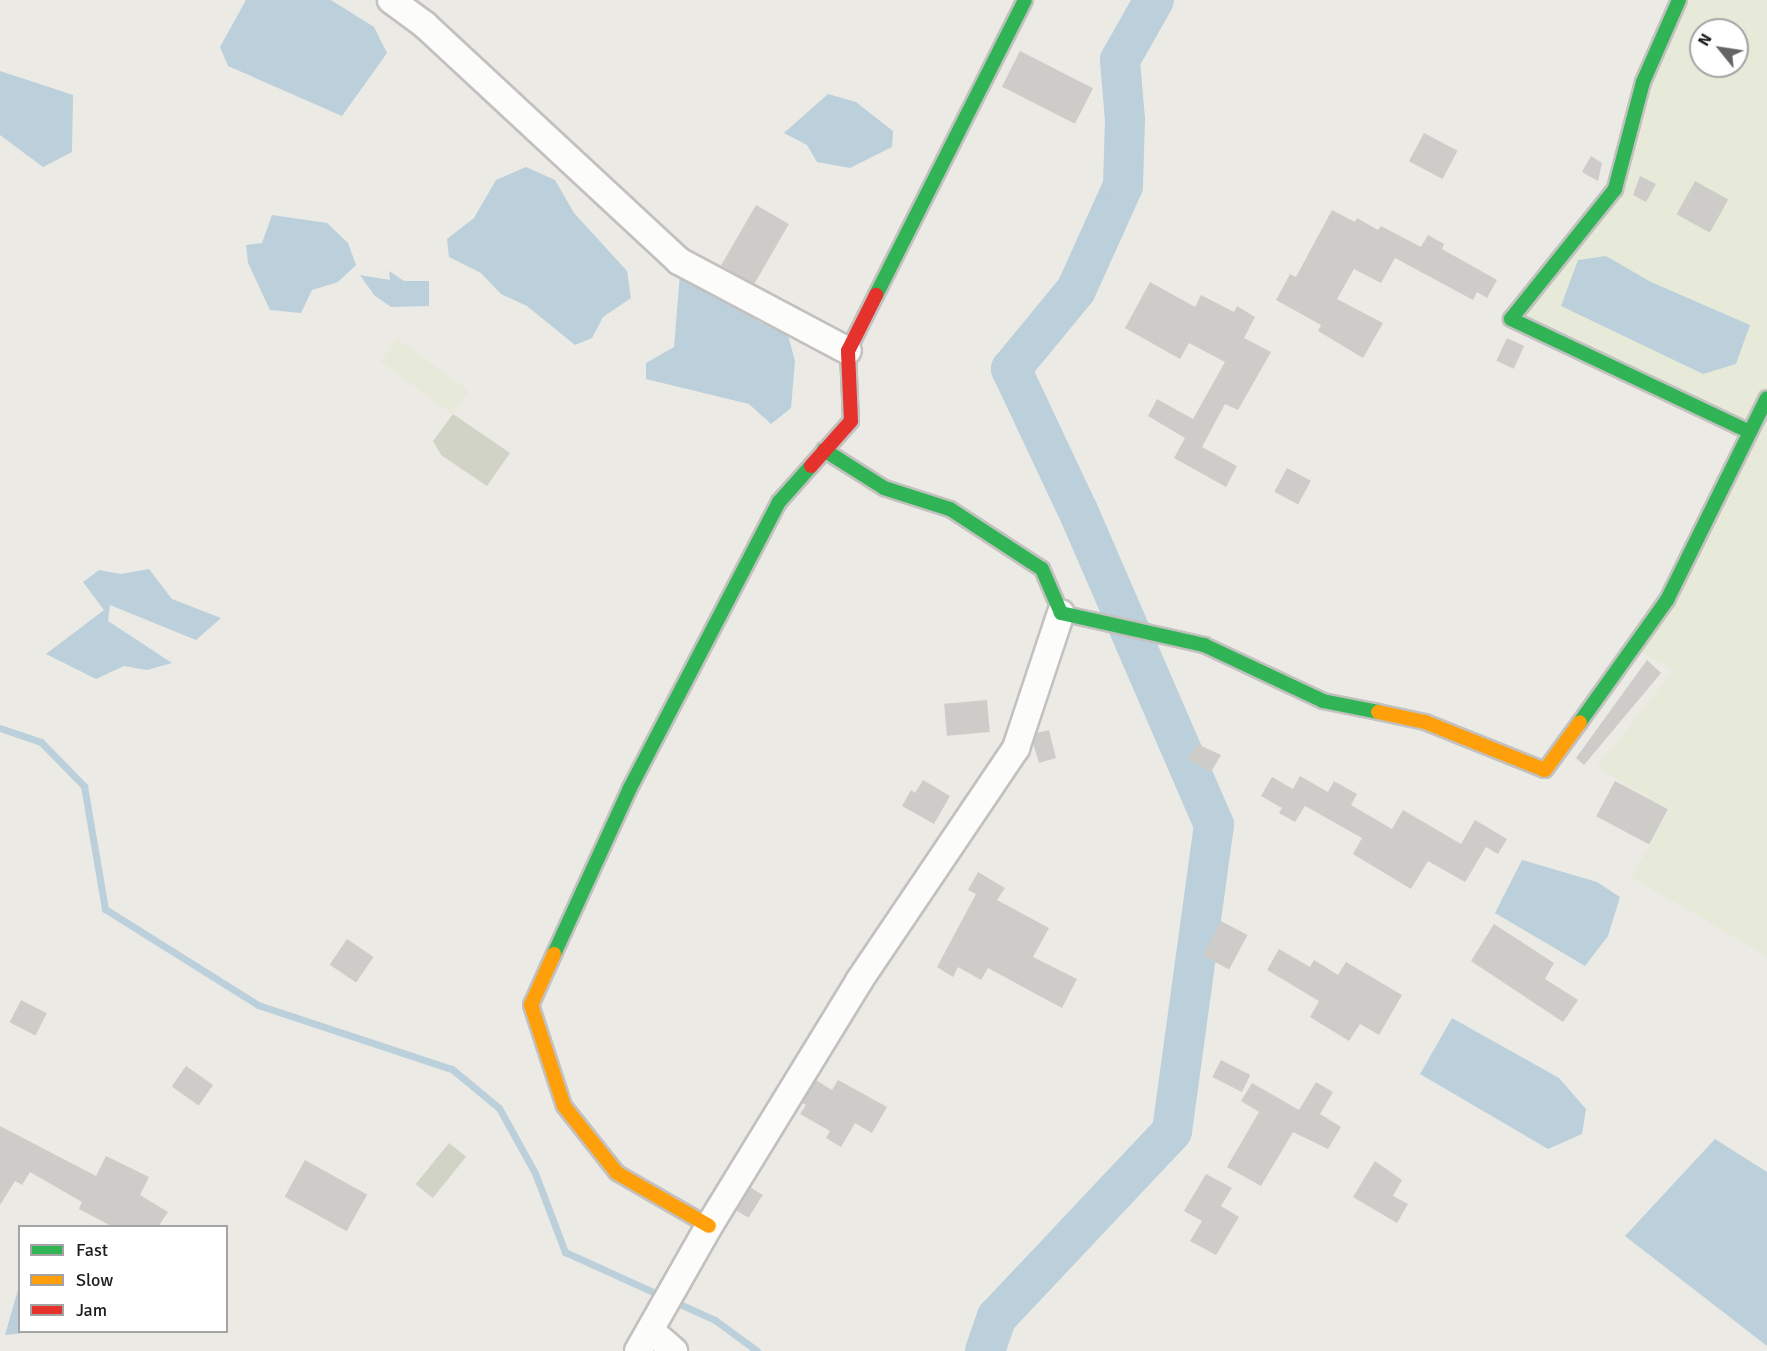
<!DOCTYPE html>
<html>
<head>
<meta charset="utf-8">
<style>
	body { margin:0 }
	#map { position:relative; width:1767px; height:1351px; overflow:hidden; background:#ebeae5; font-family:Signika,sans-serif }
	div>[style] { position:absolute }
	.construction>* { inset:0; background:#d2d3c7; transform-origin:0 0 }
	.farmland>* { inset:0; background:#e7ead9; transform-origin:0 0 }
	.water>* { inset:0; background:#bbd0db }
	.stream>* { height:7px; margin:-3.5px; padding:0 3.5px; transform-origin:3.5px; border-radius:3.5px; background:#bbd0db }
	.river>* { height:40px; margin:-20px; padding:0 20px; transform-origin:20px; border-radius:20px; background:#bbd0db }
	.building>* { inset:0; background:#cdccc8; transform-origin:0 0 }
	.roads { filter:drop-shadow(2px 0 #c2c1bf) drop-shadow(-2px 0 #c2c1bf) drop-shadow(0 2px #c2c1bf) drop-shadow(0 -2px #c2c1bf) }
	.street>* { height:26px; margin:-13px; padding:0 13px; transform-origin:13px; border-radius:13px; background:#fcfcfb }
	.fast>* { height:14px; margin:-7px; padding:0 7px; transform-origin:7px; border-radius:7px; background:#30b455 }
	.slow>* { height:14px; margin:-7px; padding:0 7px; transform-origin:7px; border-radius:7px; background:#ff9f0a }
	.jam>* { height:14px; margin:-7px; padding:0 7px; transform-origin:7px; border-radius:7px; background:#e5322d }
	span { translate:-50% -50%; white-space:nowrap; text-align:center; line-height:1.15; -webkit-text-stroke:4.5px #fff; paint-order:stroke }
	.legend { position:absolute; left:18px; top:1225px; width:210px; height:108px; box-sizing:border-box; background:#fff; border:2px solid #a4a4a4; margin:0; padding:8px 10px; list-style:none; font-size:18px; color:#1c1c1c }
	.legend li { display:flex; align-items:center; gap:12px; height:30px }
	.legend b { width:30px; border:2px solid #a4a4a4 }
	.north { position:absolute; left:1689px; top:18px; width:60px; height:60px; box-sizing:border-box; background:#fff; border:2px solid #a4a4a4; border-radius:50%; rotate:300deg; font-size:16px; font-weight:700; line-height:24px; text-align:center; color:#1c1c1c }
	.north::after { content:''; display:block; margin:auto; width:21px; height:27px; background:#646462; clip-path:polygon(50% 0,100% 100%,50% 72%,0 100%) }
</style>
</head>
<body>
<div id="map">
	<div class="construction">
		<i style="clip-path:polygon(453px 414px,510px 453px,487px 486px,441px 455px,433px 441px)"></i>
		<i style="left:449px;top:1143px;width:22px;height:53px;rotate:39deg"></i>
	</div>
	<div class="farmland">
		<i style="clip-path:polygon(evenodd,1679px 0,1767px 0,1767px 956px,1631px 877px,1670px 810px,1597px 767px,1674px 670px,1633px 648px,1747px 431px,1511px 319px,1615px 189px,1679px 0,1701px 30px,1737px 30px,1737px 66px,1701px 66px,1701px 30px)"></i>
		<i style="left:397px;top:339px;width:89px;height:28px;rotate:36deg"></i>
	</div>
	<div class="water">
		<i style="clip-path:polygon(246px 0,331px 0,374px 27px,387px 53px,342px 116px,228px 66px,220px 47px)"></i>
		<i style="clip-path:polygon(0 71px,73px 95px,72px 152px,43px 167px,0 135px)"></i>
		<i style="clip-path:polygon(828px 94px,856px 102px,893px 131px,892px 147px,850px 168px,817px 162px,807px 145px,784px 133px)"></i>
		<i style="clip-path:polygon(526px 167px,555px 180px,574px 213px,627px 271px,631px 298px,603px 317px,592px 338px,575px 345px,527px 306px,501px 294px,481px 273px,449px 257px,447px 239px,474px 218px,496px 180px)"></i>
		<i style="clip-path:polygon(272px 215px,327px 223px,348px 243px,356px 265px,338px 282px,312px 290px,301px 313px,270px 310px,248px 263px,246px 245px,262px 243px)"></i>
		<i style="clip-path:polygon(1606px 256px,1651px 282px,1750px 325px,1736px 364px,1703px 374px,1561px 306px,1578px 260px)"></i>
		<i style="clip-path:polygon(389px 271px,404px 281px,429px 281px,429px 306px,391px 307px,374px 295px,360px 275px,390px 280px)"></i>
		<i style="clip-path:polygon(680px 274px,715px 288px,759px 322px,788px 335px,795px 361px,791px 408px,771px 424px,749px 404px,646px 379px,646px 363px,674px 347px)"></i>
		<i style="clip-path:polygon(149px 569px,172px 599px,221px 618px,196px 640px,110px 605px,108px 621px,172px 663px,147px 670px,124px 666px,96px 679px,46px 654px,104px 610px,83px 582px,99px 570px,121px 574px)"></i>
		<i style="clip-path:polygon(1522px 860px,1597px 882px,1620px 897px,1608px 936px,1585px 966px,1495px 913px)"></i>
		<i style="clip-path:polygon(1452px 1018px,1559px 1078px,1586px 1109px,1582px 1134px,1548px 1149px,1420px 1074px)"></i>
		<i style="clip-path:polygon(1715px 1139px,1767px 1172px,1767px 1346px,1625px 1236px)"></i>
		<i style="clip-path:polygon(19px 1286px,20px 1332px,32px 1332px,5px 1335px)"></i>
	</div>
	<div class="stream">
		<i style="left:0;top:728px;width:43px;rotate:18.9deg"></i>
		<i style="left:41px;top:742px;width:62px;rotate:45.7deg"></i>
		<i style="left:84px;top:786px;width:125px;rotate:80.3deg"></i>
		<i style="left:105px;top:909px;width:181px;rotate:32.1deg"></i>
		<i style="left:258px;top:1005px;width:204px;rotate:18.3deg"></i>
		<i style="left:452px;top:1069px;width:61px;rotate:39.7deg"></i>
		<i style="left:499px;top:1108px;width:74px;rotate:61deg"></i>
		<i style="left:535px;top:1173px;width:85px;rotate:69.2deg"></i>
		<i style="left:565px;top:1252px;width:165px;rotate:24.4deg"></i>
		<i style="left:715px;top:1320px;width:52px;rotate:36.4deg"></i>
	</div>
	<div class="river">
		<i style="left:985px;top:1351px;width:36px;rotate:-71deg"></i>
		<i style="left:997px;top:1317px;width:255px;rotate:-46.7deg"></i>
		<i style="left:1172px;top:1131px;width:309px;rotate:-82.2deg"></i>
		<i style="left:1214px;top:825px;width:344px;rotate:-113.4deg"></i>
		<i style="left:1077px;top:509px;width:155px;rotate:-115.2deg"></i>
		<i style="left:1011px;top:369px;width:102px;rotate:-50.6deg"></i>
		<i style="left:1076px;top:290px;width:114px;rotate:-65.7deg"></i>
		<i style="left:1123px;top:186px;width:66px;rotate:-88.3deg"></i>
		<i style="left:1125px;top:120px;width:60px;rotate:-94.8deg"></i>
		<i style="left:1120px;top:60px;width:69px;rotate:-60.5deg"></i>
	</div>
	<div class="building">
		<i style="left:1020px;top:51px;width:82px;height:40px;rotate:27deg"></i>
		<i style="left:1424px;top:133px;width:38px;height:32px;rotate:28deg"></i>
		<i style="clip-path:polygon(1591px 156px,1602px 163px,1598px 181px,1582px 172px)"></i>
		<i style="clip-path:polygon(1640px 176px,1656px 184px,1646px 202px,1633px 195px)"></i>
		<i style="left:1695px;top:181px;width:38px;height:38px;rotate:29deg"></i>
		<i style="left:756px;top:205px;width:38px;height:70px;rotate:30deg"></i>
		<i style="clip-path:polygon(1332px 210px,1355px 222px,1357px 218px,1378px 230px,1381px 226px,1421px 247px,1428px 235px,1444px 244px,1442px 249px,1497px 280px,1487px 298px,1477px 292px,1473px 300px,1395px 258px,1381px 283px,1354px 269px,1337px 299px,1383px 323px,1363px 358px,1318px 331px,1321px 325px,1276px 300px,1290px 274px,1296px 277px)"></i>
		<i style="clip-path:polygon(1150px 282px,1195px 307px,1201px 295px,1234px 312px,1237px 306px,1255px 317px,1244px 338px,1271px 352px,1238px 410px,1225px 404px,1202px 447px,1237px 466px,1226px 487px,1174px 458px,1185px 438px,1148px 416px,1157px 399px,1193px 419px,1225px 362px,1189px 343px,1180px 359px,1125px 328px)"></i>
		<i style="left:1507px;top:338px;width:19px;height:25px;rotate:25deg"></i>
		<i style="left:1287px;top:468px;width:27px;height:27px;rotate:28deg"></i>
		<i style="clip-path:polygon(1647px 660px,1661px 673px,1584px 765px,1576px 758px)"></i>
		<i style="left:987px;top:700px;width:32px;height:43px;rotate:85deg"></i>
		<i style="clip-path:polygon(1049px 730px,1056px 758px,1039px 763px,1033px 743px,1037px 733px)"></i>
		<i style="clip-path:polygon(1197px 744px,1221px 755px,1211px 772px,1188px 759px)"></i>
		<i style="clip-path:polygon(1300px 776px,1328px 792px,1334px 781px,1357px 794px,1351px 805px,1392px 829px,1403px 810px,1461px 844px,1475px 820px,1507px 839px,1498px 854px,1486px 847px,1465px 882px,1428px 861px,1411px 889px,1353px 854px,1362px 838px,1305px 806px,1295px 822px,1279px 813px,1282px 808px,1261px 796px,1272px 777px,1293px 789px)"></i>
		<i style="clip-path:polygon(923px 780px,950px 796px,934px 824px,902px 806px,911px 790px,915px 793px)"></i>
		<i style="left:1615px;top:781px;width:60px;height:40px;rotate:28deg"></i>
		<i style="clip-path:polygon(978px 872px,1005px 888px,997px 900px,1049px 928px,1033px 957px,1077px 979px,1062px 1008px,988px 968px,981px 980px,958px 967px,953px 977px,937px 967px,976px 894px,968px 890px)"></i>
		<i style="left:1221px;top:921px;width:30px;height:39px;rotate:28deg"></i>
		<i style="clip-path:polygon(1494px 924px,1554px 963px,1545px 979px,1578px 1000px,1563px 1022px,1471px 961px)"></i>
		<i style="left:347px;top:939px;width:32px;height:31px;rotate:34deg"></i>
		<i style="clip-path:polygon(1279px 949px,1310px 967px,1314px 960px,1338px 975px,1346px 962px,1402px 995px,1379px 1035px,1360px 1024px,1349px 1041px,1310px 1017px,1319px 1001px,1267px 970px)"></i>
		<i style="left:21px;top:1000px;width:29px;height:25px;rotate:27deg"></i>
		<i style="left:1221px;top:1060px;width:33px;height:19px;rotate:27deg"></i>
		<i style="left:186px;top:1066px;width:33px;height:25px;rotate:35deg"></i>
		<i style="clip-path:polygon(816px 1080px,832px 1090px,838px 1080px,887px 1107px,872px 1133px,855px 1123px,841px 1147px,826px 1138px,830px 1131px,800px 1114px,806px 1105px,802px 1103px)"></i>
		<i style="clip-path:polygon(1316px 1082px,1333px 1092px,1320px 1114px,1341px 1127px,1328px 1149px,1293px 1132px,1261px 1186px,1227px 1167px,1259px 1112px,1241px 1101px,1252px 1083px,1299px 1110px)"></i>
		<i style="clip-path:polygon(0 1126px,96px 1176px,106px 1156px,149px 1177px,140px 1195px,168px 1212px,158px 1227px,113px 1227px,79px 1209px,82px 1202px,30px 1172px,22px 1185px,15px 1181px,0 1205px)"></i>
		<i style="left:305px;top:1160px;width:71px;height:42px;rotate:29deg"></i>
		<i style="clip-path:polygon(1375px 1161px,1402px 1180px,1393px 1196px,1408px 1204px,1397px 1223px,1353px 1197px)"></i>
		<i style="clip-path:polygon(1206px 1174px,1232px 1188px,1221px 1206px,1239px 1217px,1216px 1255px,1190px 1241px,1202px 1221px,1184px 1211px)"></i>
		<i style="left:750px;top:1187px;width:15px;height:27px;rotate:32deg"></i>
	</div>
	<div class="roads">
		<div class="street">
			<i style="left:391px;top:0;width:42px;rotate:36.3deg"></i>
			<i style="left:425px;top:25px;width:347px;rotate:42.9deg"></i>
			<i style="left:679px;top:261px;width:191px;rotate:28deg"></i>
			<i style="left:650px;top:1330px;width:32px;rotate:41deg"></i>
			<i style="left:638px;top:1351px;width:144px;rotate:-60.4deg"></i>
			<i style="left:709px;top:1226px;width:287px;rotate:-58.5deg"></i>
			<i style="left:859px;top:981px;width:281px;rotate:-56deg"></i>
			<i style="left:1016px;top:748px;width:142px;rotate:-71.6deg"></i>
		</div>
		<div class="fast">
			<i style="left:1679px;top:0;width:90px;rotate:113.7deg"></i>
			<i style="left:1643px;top:82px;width:111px;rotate:104.7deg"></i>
			<i style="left:1615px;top:189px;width:166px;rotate:128.7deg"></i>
			<i style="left:1511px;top:319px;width:262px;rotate:25.3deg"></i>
			<i style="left:876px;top:295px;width:330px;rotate:-63.2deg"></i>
			<i style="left:824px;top:450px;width:71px;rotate:32.3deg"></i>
			<i style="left:884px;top:488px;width:69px;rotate:17.7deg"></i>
			<i style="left:950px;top:509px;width:110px;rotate:33.1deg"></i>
			<i style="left:1042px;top:569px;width:48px;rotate:66.6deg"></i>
			<i style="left:1061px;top:613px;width:147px;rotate:12.6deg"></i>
			<i style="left:1204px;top:645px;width:132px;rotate:25.2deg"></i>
			<i style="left:1323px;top:701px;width:56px;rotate:11.3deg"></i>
			<i style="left:1580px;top:722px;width:150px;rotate:-54.5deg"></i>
			<i style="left:1667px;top:600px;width:225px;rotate:-63.7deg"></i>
			<i style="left:554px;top:954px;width:183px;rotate:-65.4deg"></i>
			<i style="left:630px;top:788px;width:322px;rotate:-62.5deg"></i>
			<i style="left:779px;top:502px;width:48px;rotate:-48.4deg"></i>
		</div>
		<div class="slow">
			<i style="left:1378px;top:712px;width:48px;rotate:12deg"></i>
			<i style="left:1425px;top:722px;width:129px;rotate:21.8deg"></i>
			<i style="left:1545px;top:770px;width:59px;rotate:-53.9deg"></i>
			<i style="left:554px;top:954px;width:56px;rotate:114.3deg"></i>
			<i style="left:531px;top:1005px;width:106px;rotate:71.9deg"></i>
			<i style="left:564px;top:1106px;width:85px;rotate:51.7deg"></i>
			<i style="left:617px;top:1173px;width:106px;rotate:29.9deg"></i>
		</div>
		<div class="jam">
			<i style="left:811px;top:466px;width:60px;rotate:-48.4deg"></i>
			<i style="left:851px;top:421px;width:70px;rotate:-92.5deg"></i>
			<i style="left:848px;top:351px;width:63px;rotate:-63.4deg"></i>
		</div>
	</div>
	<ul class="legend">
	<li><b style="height:8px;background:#30b455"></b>Fast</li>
	<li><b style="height:8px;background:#ff9f0a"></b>Slow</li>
	<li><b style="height:8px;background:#e5322d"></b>Jam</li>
	</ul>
	<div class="north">N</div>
</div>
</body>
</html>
